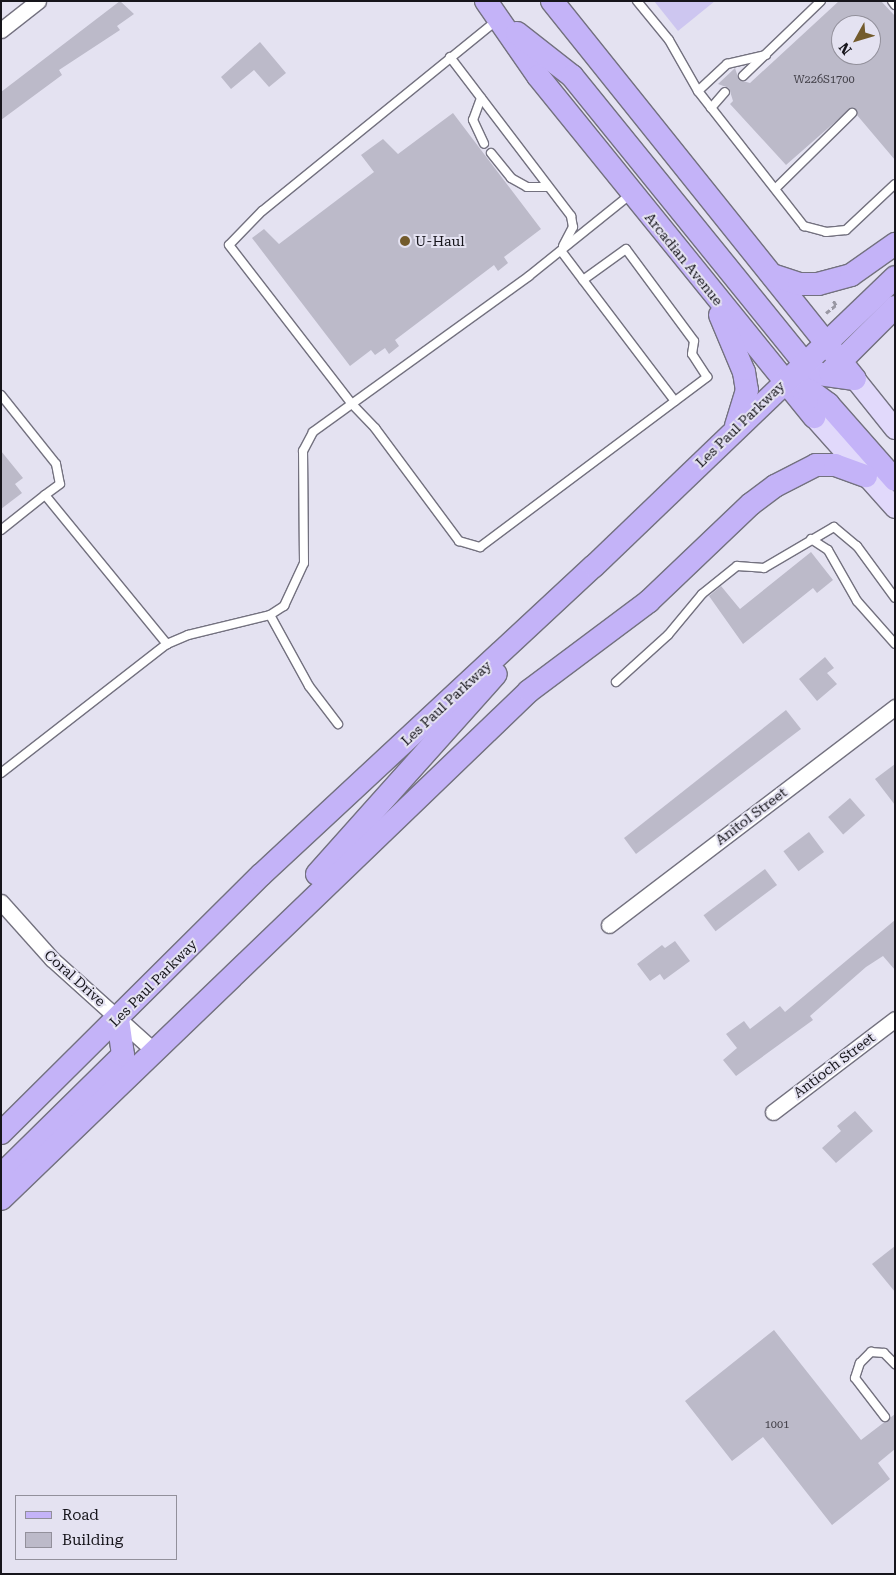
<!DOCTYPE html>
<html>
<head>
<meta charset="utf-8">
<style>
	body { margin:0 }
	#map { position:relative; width:896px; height:1575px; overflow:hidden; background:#e4e2f1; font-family:"Roboto Serif",serif }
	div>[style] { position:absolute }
	.green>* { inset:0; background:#cdc6f0 }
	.building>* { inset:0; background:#bcbac9; transform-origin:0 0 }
	.path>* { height:3px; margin-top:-1.5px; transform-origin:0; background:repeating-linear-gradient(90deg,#9997a3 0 5px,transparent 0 7.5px) }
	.roads { filter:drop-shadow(1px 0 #73717f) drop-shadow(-1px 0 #73717f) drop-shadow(0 1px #73717f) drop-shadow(0 -1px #73717f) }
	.lane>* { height:8px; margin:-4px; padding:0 4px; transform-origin:4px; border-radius:4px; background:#fff }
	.street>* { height:15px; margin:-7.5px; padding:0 7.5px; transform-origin:7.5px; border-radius:7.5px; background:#fff }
	.secondary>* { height:20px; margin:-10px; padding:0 10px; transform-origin:10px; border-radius:10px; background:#e1d9fb }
	.primary>* { height:22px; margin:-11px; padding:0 11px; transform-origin:11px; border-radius:11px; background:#c4b3f8 }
	.dots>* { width:14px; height:14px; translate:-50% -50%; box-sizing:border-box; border:2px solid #e4e2f1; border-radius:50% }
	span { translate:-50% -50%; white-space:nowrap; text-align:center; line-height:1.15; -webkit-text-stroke:4px #e4e2f1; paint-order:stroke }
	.number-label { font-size:11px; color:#403e46 }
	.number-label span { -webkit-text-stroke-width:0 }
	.poi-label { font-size:14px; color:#16151b }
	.left { translate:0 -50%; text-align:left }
	.street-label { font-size:14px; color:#16151b }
	.frame { position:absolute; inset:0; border:2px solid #16151b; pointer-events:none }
	.legend { position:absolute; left:15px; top:1495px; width:162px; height:65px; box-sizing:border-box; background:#e4e2f1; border:1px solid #92909b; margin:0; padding:6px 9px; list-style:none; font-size:15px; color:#16151b }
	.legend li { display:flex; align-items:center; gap:10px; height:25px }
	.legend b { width:25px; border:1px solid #92909b }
	.north { position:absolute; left:831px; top:15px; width:50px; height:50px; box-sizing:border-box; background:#e4e2f1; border:1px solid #92909b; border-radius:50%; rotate:231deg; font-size:14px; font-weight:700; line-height:20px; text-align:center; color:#16151b }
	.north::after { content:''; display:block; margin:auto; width:18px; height:22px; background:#735b2c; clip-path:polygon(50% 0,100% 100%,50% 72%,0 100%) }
</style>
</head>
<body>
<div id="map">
	<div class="green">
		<i style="clip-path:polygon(654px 1px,715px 1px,678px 31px)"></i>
	</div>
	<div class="building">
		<i style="clip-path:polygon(120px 1px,134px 14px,117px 26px,120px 30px,59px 70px,62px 75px,1px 120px,1px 92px)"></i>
		<i style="clip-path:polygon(evenodd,839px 1px,881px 1px,895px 16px,895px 160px,851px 108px,786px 165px,730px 104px,733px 101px,729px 88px,718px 84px,735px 68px,739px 80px,750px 83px,839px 1px,841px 25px,871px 25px,871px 55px,841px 55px,841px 25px)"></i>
		<i style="clip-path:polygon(260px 42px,286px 73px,269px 87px,254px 70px,231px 89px,221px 77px)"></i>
		<i style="clip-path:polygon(453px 113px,541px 229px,504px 257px,508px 263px,498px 271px,494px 265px,395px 340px,399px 346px,389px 354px,385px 348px,375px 355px,371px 350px,350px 366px,252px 238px,264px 229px,279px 244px,374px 172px,361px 155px,383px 139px,398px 154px)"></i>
		<i style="clip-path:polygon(1px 451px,23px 478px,15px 484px,22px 493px,1px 509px)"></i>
		<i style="clip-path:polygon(811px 552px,833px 580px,817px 593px,813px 588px,743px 644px,709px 596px,721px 586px,740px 609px)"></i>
		<i style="clip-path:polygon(825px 657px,834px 668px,827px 673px,837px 684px,817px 701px,799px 679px)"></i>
		<i style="clip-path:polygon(786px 710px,801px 729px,636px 854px,624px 838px)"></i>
		<i style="clip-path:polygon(895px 764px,895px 805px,875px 779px)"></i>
		<i style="left:850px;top:798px;width:23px;height:29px;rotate:49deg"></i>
		<i style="left:809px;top:832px;width:25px;height:32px;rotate:53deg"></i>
		<i style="left:765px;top:869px;width:20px;height:77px;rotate:53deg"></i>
		<i style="clip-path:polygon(895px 920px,895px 970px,883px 956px,866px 967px,810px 1016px,813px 1020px,736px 1076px,723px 1060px,737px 1048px,726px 1034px,744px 1021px,750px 1029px,780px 1006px,785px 1012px)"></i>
		<i style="clip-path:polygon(675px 941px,690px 961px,664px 980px,660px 974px,650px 981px,637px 964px,662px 945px,665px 948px)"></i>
		<i style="clip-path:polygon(855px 1111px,873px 1131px,836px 1163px,822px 1148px,841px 1131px,837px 1126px)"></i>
		<i style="clip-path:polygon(895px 1246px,895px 1292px,872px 1264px)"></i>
		<i style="clip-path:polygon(774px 1330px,861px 1440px,895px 1414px,895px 1449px,878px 1463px,890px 1479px,832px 1525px,763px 1437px,732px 1461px,685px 1401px)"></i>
	</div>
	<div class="path">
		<i style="left:826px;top:313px;width:13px;rotate:-39deg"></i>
		<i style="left:836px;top:305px;width:6px;rotate:-121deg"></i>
	</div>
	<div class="roads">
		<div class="lane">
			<i style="left:637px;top:1px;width:50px;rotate:50.6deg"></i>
			<i style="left:669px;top:40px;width:59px;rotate:60.4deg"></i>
			<i style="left:698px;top:91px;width:172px;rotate:51.9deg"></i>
			<i style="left:804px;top:226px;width:23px;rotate:15deg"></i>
			<i style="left:826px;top:232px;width:20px;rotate:-6deg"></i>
			<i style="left:846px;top:230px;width:67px;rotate:-43.2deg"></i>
			<i style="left:892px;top:1px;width:5px;rotate:53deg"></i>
			<i style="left:496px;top:21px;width:301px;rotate:140.9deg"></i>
			<i style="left:262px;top:211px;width:47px;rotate:134.1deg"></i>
			<i style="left:229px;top:245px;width:200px;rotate:52.3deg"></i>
			<i style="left:351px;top:403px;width:35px;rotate:46deg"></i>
			<i style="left:375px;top:428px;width:141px;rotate:53.4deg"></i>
			<i style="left:459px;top:541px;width:22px;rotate:16deg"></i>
			<i style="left:480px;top:547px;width:284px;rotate:-36.8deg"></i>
			<i style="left:707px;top:377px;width:27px;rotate:-123deg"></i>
			<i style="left:692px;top:354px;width:13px;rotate:-81deg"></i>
			<i style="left:694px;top:341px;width:114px;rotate:-126.5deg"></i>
			<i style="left:626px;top:249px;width:53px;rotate:144.2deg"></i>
			<i style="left:583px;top:280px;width:36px;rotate:-127deg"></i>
			<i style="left:450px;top:57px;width:200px;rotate:52.7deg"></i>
			<i style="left:571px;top:216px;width:11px;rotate:80deg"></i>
			<i style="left:573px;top:227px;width:21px;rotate:118deg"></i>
			<i style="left:743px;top:76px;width:108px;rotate:-43.9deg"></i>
			<i style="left:698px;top:91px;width:40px;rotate:-43deg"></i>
			<i style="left:727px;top:64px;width:40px;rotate:-13deg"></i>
			<i style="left:481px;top:98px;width:23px;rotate:110deg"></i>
			<i style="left:473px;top:120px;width:26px;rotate:65deg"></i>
			<i style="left:711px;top:108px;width:21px;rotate:-49deg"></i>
			<i style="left:491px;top:153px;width:32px;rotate:51deg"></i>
			<i style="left:511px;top:178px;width:18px;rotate:29deg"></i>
			<i style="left:527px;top:187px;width:21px"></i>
			<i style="left:776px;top:188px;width:107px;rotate:-44.6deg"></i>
			<i style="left:583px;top:280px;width:152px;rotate:52.8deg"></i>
			<i style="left:1px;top:395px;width:88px;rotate:51.4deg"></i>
			<i style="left:56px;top:464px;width:20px;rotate:79deg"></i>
			<i style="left:60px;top:484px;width:19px;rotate:144deg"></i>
			<i style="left:1px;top:530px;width:56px;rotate:-38.5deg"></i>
			<i style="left:45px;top:495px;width:193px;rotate:50.7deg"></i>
			<i style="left:811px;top:539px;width:20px;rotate:33deg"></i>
			<i style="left:828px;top:550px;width:59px;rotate:60.4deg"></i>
			<i style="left:857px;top:601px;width:57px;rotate:48.5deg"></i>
			<i style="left:270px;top:615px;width:81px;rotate:61.2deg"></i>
			<i style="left:309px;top:686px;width:48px;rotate:52.7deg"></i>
			<i style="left:616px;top:682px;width:70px;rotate:-42.1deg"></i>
			<i style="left:668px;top:635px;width:53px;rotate:-50.3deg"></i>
			<i style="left:702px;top:594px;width:45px;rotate:-38.7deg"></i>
			<i style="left:737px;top:566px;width:27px;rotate:4deg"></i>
			<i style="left:764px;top:568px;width:81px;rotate:-30.4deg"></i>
			<i style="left:834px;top:527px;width:30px;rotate:40deg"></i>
			<i style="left:857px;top:546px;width:64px;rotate:53.8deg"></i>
			<i style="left:1px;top:773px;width:210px;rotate:-37.9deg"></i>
			<i style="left:167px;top:644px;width:23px;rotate:-23deg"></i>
			<i style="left:188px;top:635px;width:84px;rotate:-13.7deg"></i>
			<i style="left:270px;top:615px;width:17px;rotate:-33deg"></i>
			<i style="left:284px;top:606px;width:47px;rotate:-65.1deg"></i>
			<i style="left:304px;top:563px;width:112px;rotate:-90.5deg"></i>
			<i style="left:303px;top:451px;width:21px;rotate:-62deg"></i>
			<i style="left:313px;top:432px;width:266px;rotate:-35.8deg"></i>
			<i style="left:529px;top:276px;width:131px;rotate:-38.8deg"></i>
			<i style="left:885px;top:1417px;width:49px;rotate:-127.6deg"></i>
			<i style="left:855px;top:1378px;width:16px;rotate:-72deg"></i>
			<i style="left:860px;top:1363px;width:16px;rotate:-45deg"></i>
			<i style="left:871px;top:1352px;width:13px;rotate:4deg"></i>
			<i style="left:884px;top:1353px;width:16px;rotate:45deg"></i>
		</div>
		<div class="street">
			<i style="left:1px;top:30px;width:47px;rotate:-38.1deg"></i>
			<i style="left:1px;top:902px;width:76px;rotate:48.2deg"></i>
			<i style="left:52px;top:959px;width:137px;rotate:42deg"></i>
			<i style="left:609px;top:925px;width:360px;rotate:-37.3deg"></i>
			<i style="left:773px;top:1112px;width:153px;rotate:-37.3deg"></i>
		</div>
		<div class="secondary">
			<i style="left:855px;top:379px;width:64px;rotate:51.3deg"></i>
			<i style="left:814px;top:417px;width:122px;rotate:48.3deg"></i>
		</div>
		<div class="primary">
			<i style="left:486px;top:1px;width:91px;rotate:55.3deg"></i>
			<i style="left:538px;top:76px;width:439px;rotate:51deg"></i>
			<i style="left:552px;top:1px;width:484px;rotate:51.3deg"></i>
			<i style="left:517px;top:33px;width:70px;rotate:38deg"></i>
			<i style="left:572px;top:76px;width:369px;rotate:51deg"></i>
			<i style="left:804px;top:363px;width:19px;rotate:36deg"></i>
			<i style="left:819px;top:374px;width:36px;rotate:8deg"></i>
			<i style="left:772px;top:275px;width:28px;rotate:18deg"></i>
			<i style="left:799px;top:284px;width:19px"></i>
			<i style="left:818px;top:284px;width:34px;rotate:-15deg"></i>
			<i style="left:851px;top:275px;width:54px;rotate:-35.2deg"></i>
			<i style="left:720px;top:315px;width:62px;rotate:67.2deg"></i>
			<i style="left:744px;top:372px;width:18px;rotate:81deg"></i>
			<i style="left:747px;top:390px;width:38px;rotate:107deg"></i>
			<i style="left:830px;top:372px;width:92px;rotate:-45deg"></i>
			<i style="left:786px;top:383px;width:24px;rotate:17deg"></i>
			<i style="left:809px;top:390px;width:24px;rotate:36deg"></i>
			<i style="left:828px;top:404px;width:101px;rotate:48.6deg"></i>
			<i style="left:317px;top:874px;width:268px;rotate:-48.2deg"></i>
			<i style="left:1px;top:1133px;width:366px;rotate:-44.8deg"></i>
			<i style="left:261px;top:875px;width:454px;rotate:-42.9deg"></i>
			<i style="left:594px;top:566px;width:417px;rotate:-43.8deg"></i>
			<i style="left:1px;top:1175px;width:171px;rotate:-44.5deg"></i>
			<i style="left:123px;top:1055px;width:37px;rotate:-98deg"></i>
			<i style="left:1px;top:1199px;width:733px;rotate:-43.89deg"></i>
			<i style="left:529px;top:691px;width:149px;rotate:-36.8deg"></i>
			<i style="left:648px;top:602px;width:142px;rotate:-43.6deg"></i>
			<i style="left:751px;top:504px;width:30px;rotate:-37deg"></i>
			<i style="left:775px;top:486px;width:46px;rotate:-27.1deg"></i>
			<i style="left:816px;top:465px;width:19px"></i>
			<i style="left:835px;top:465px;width:33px;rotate:20deg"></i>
		</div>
	</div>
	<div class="dots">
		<i style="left:405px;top:241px;background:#735b2c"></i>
	</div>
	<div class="number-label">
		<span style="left:824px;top:80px">W226S1700</span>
		<span style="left:777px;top:1425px">1001</span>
	</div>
	<div class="poi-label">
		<span class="left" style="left:415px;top:241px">U-Haul</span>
	</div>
	<div class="street-label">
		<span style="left:684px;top:259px;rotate:51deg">Arcadian Avenue</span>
		<span style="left:740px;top:424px;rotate:-44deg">Les Paul Parkway</span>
		<span style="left:446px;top:703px;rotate:-43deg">Les Paul Parkway</span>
		<span style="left:751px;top:816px;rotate:-37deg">Anitol Street</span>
		<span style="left:75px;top:978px;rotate:42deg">Coral Drive</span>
		<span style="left:153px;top:983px;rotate:-45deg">Les Paul Parkway</span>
		<span style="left:834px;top:1065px;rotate:-37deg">Antioch Street</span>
	</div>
	<div class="frame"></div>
	<ul class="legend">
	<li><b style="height:6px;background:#c4b3f8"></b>Road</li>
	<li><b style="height:14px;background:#bcbac9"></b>Building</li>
	</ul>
	<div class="north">N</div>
</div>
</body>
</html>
